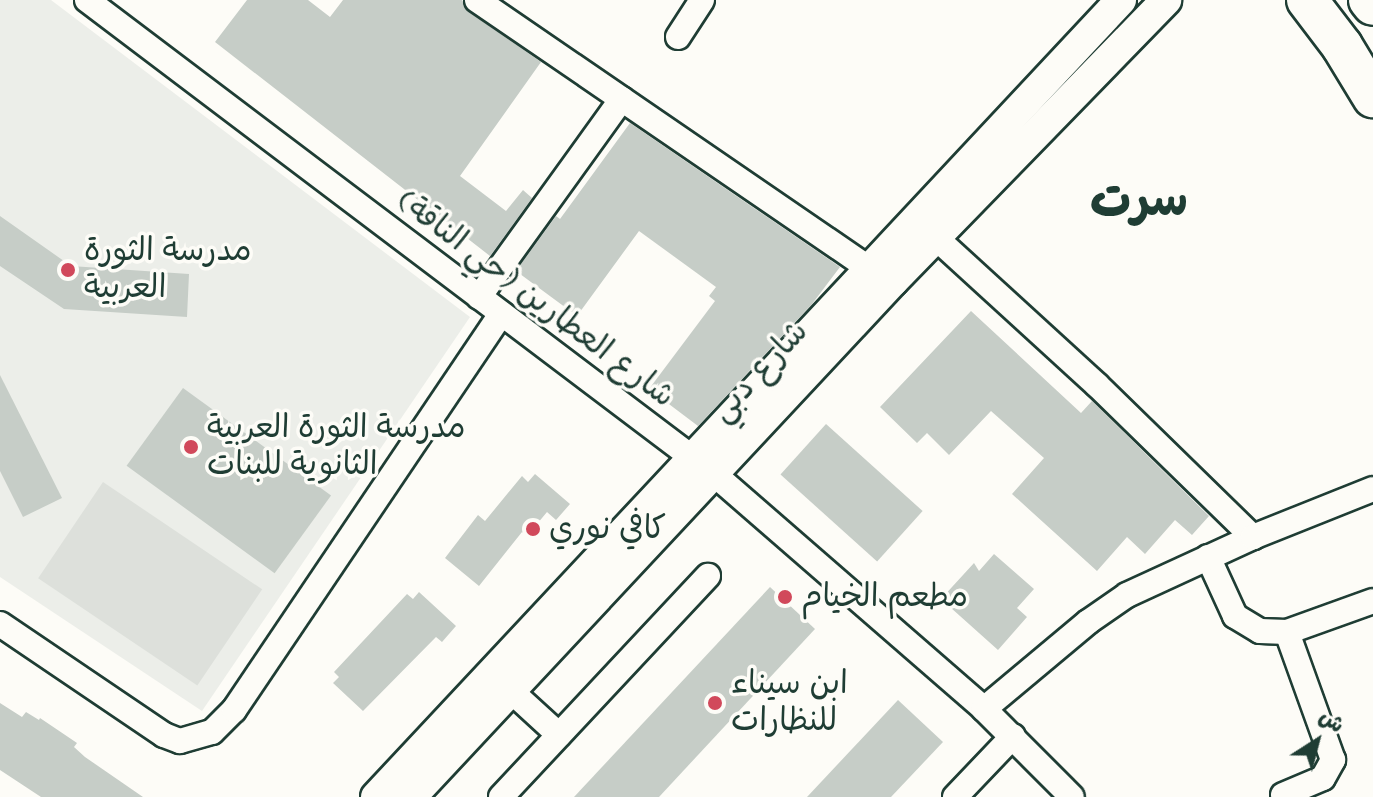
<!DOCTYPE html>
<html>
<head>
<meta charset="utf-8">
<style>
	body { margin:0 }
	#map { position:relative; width:1373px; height:797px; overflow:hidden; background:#fdfcf7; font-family:Mynerve,"Playpen Sans Arabic",sans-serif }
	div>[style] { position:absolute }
	.built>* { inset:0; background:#eceee9 }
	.green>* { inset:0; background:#dde0db; transform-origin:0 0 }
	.building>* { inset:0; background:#c6cdc7; transform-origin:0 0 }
	.roads { filter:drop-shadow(2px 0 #1f3d34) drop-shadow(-2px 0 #1f3d34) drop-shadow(0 2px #1f3d34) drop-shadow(0 -2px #1f3d34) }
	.minor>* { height:24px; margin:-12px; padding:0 12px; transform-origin:12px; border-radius:12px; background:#fdfcf7 }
	.tertiary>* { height:30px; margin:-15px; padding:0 15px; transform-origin:15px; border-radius:15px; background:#fdfcf7 }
	.trunk>* { height:40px; margin:-20px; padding:0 20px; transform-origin:20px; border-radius:20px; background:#fdfcf7 }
	.dots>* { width:22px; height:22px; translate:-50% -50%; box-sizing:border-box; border:4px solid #fdfcf7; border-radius:50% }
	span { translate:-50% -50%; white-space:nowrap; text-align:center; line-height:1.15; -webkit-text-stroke:7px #fdfcf7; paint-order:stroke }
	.poi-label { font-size:32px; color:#1f3d34 }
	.left { translate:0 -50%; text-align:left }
	.street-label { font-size:32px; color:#1f3d34 }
	.town-label { font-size:48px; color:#1f3d34; font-weight:700 }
	.north { position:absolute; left:1277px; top:701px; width:80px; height:80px; -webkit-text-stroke:6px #fdfcf7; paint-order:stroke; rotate:36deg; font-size:22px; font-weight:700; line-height:32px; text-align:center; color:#1f3d34 }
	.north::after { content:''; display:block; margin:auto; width:28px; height:36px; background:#1f3d34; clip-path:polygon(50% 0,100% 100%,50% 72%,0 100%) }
</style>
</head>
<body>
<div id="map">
	<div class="built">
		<i style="clip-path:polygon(0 0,51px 0,470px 317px,202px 711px,0 577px)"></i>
	</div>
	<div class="green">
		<i style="left:103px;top:482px;width:192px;height:116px;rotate:34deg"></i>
	</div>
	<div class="building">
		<i style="clip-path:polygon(247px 0,308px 0,330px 17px,343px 0,462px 0,469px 12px,541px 62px,460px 176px,506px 211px,523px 190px,532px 198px,490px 256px,215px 42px)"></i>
		<i style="clip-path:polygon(630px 123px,840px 267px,812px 304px,698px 426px,649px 389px,715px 301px,709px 296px,716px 287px,639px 231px,577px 316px,516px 271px,556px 216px,560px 219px)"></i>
		<i style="clip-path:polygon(0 216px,71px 266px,189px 274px,187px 317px,64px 309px,0 266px)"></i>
		<i style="clip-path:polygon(971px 311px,1081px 413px,1092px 401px,1209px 516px,1192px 535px,1175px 520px,1145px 554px,1127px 537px,1097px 571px,1012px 494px,1044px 458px,991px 411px,949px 455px,927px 433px,917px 443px,880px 407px)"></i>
		<i style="clip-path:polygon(0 375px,62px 498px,23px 517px,0 471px)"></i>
		<i style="left:183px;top:388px;width:183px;height:96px;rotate:36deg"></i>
		<i style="left:826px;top:424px;width:130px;height:68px;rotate:42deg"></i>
		<i style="clip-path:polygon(535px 474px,570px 504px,556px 520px,547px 512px,527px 536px,522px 532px,479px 586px,445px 558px,478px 515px,485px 521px,522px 476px,528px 482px)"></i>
		<i style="clip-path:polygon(994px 554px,1034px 589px,1017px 608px,1027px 617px,998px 650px,941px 599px,974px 563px,979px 571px)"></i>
		<i style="clip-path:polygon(770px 587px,815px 629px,659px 797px,574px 797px)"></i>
		<i style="clip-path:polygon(419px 592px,456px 626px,442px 642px,436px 637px,363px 711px,333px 683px,339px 677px,334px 672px,407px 594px,413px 599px)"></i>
		<i style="clip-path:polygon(898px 700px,943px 742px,891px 797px,807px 797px)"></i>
		<i style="clip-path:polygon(0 703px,22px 717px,26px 712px,39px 720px,40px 718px,77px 743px,74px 747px,85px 757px,143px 797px,41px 797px,0 770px)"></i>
	</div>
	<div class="roads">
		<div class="minor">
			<i style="left:87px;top:0;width:786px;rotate:37.09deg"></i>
			<i style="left:714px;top:474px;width:358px;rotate:41deg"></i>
			<i style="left:984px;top:709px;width:124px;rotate:45deg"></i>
			<i style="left:477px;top:0;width:474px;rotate:34.4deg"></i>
			<i style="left:678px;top:37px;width:44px;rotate:-57deg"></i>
			<i style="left:935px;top:237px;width:219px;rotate:42.4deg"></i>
			<i style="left:1097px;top:385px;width:218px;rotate:44.3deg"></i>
			<i style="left:479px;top:297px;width:244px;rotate:-54.2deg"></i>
			<i style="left:1208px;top:557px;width:65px;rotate:65.4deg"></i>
			<i style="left:1235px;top:616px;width:29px;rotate:31deg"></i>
			<i style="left:1260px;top:631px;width:27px;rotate:2deg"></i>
			<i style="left:1287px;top:632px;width:91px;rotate:-19.8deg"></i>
			<i style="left:0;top:624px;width:198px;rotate:34.1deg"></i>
			<i style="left:164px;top:735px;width:17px;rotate:21deg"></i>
			<i style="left:180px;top:741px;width:33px;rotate:-16deg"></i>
			<i style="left:212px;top:732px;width:31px;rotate:-45deg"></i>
			<i style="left:234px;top:710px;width:478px;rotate:-56deg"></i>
			<i style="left:511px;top:691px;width:65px;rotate:42.5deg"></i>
			<i style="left:984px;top:709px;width:136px;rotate:-39.9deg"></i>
			<i style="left:1088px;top:622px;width:47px;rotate:-34.7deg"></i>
			<i style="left:1127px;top:595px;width:139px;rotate:-24.7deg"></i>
			<i style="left:1253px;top:537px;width:129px;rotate:-21.8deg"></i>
			<i style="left:1283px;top:795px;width:43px;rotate:-23deg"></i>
			<i style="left:1323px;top:778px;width:21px;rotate:-61deg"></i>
			<i style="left:1333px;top:760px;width:136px;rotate:-109.8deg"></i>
			<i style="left:501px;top:797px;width:303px;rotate:-46.9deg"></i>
			<i style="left:955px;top:797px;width:84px;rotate:-46.4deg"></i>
		</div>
		<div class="tertiary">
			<i style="left:376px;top:797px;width:1091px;rotate:-46.93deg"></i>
			<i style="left:411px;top:797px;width:706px;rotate:-46.95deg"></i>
			<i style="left:893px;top:281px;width:392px;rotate:-45.8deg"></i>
		</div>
		<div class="trunk">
			<i style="left:1307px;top:0;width:58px;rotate:52.7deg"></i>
			<i style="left:1342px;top:46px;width:60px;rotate:58.7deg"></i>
			<i style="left:1369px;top:0;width:6px;rotate:51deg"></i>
		</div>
	</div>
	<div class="dots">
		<i style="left:68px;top:270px;background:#d1495b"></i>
		<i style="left:191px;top:447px;background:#d1495b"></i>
		<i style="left:533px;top:529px;background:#d1495b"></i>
		<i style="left:785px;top:597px;background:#d1495b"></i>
		<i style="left:715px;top:703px;background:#d1495b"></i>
	</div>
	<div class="poi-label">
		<span class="left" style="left:84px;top:270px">مدرسة الثورة<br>العربية</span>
		<span class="left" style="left:207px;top:447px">مدرسة الثورة العربية<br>الثانوية للبنات</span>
		<span class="left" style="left:549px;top:529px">كافي نوري</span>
		<span class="left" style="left:801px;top:597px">مطعم الخيام</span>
		<span class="left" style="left:731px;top:703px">ابن سيناء<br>للنظارات</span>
	</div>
	<div class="street-label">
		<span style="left:535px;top:299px;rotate:37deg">شارع العطارين (حي الناقة)</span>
		<span style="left:760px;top:372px;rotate:-47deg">شارع دبي</span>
	</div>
	<div class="town-label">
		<span style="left:1139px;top:202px">سرت</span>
	</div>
	<div class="north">ش</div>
</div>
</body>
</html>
